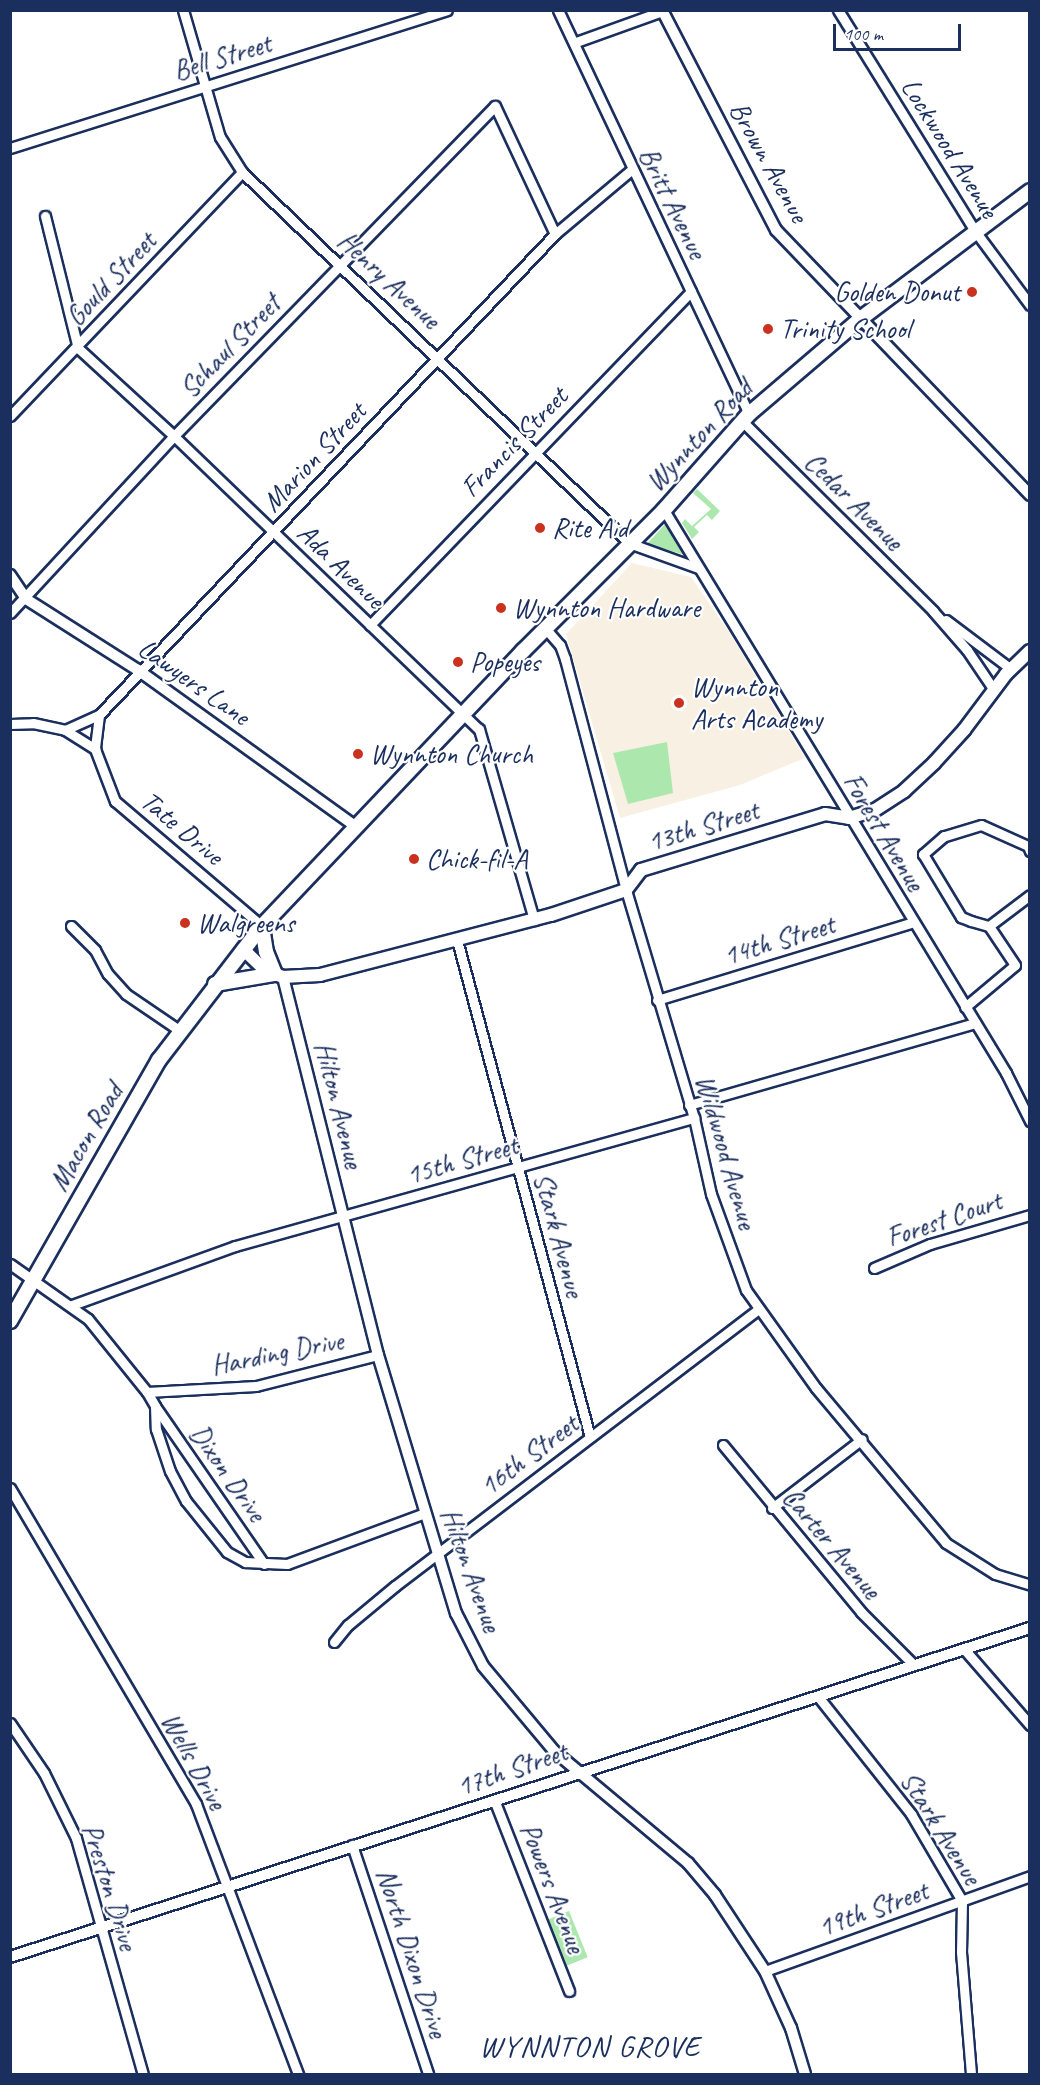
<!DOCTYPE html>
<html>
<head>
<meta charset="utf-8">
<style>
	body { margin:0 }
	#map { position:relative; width:1040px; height:2085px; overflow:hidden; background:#fff; font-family:Caveat,sans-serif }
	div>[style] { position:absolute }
	.built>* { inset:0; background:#f8f0e2 }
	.green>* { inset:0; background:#ace8ae; transform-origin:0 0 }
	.roads { filter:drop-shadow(2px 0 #1b2f5e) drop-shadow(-2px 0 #1b2f5e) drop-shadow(0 2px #1b2f5e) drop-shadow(0 -2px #1b2f5e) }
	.minor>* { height:9px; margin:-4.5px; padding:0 4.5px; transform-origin:4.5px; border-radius:4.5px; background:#fff }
	.tertiary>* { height:10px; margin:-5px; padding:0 5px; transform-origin:5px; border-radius:5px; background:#fff }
	.secondary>* { height:12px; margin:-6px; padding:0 6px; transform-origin:6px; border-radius:6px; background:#fff }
	.primary>* { height:14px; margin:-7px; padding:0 7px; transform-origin:7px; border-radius:7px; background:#fff }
	.dots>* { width:16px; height:16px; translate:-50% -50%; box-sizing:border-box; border:3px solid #fff; border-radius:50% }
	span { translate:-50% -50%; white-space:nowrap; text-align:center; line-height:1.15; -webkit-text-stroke:4.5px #fff; paint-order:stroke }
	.street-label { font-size:28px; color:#1b2f5e }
	.poi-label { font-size:28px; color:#1b2f5e }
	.right { translate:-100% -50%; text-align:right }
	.left { translate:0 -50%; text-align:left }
	.neighbourhood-label { font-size:30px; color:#1b2f5e; letter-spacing:1.5px }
	.frame { position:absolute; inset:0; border:12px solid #1b2f5e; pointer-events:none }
	.scale { position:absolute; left:833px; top:24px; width:128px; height:27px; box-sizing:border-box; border:3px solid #1b2f5e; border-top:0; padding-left:8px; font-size:18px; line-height:21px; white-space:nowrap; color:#1b2f5e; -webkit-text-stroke:4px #fff; paint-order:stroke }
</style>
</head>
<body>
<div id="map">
	<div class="built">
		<i style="clip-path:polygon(632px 563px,691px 577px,729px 632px,805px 758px,740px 785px,620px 818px,566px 634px)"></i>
	</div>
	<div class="green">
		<i style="clip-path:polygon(697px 489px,720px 511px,712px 520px,707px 515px,694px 527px,699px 532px,692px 539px,682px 523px,685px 519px,692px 526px,711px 509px,693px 493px)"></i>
		<i style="clip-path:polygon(667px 522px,686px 554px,685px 555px,647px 544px)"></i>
		<i style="clip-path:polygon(667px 742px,673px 793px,628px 804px,613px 753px)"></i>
		<i style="left:569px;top:1911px;width:50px;height:22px;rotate:68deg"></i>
	</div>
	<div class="roads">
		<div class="minor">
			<i style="left:183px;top:10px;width:132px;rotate:73.8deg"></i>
			<i style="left:220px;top:137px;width:41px;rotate:57.8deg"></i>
			<i style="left:242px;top:172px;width:536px;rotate:43.79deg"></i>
			<i style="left:629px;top:543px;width:73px;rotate:19.9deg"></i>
			<i style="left:558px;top:10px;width:447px;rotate:64.7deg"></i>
			<i style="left:838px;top:10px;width:260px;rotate:58.2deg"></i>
			<i style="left:975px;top:231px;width:92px;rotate:53.4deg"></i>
			<i style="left:576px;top:42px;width:91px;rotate:-19.8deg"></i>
			<i style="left:10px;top:148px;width:458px;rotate:-17.5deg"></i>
			<i style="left:45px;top:216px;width:136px;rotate:76deg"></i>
			<i style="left:78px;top:348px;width:130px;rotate:42.5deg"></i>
			<i style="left:174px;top:436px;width:423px;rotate:43.9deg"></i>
			<i style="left:479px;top:729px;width:199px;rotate:73.9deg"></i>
			<i style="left:10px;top:416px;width:337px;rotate:-46.4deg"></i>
			<i style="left:743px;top:422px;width:268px;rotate:44.8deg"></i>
			<i style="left:933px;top:611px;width:52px;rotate:48.9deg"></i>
			<i style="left:967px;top:650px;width:48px;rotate:56deg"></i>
			<i style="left:664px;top:510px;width:659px;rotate:58.72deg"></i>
			<i style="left:1006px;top:1073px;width:54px;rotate:63.4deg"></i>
			<i style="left:10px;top:613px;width:241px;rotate:-47.2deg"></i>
			<i style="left:174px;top:436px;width:460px;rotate:-45.8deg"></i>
			<i style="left:495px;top:106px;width:141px;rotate:64.9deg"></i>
			<i style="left:946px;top:620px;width:81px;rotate:37deg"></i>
			<i style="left:370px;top:625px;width:463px;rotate:-46.1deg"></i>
			<i style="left:545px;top:628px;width:23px;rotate:49deg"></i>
			<i style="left:560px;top:645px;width:15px;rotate:70deg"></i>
			<i style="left:565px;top:659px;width:239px;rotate:75.2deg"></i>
			<i style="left:626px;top:890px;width:238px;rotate:73.4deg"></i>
			<i style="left:694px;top:1118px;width:78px;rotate:77.4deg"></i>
			<i style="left:711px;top:1194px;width:102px;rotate:70deg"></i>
			<i style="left:746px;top:1290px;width:120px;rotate:54.5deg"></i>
			<i style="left:816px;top:1388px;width:202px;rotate:50deg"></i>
			<i style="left:946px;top:1543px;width:58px;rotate:32.3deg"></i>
			<i style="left:995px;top:1574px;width:37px;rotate:17deg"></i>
			<i style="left:99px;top:715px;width:34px;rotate:97deg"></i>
			<i style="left:95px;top:749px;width:56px;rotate:69deg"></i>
			<i style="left:115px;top:801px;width:193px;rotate:40.4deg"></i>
			<i style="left:10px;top:724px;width:23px;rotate:-2deg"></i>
			<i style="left:33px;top:723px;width:33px;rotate:12deg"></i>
			<i style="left:65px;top:730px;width:37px;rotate:-24deg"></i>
			<i style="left:99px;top:715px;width:663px;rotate:-46.53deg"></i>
			<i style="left:555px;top:234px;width:99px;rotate:-40.1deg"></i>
			<i style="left:65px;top:730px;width:36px;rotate:32deg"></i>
			<i style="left:1030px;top:851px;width:5px;rotate:-112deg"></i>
			<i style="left:1028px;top:846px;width:51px;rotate:-155.9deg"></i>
			<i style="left:981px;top:825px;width:39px;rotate:163deg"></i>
			<i style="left:944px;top:836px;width:28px;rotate:139deg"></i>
			<i style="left:923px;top:854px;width:74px;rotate:58.9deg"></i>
			<i style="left:961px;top:917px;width:11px;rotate:22deg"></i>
			<i style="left:971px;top:921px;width:19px;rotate:16deg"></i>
			<i style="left:989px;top:926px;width:51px;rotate:-37.1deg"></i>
			<i style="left:71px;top:926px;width:34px;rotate:45deg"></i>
			<i style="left:95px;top:950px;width:27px;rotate:62deg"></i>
			<i style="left:108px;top:974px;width:27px;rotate:48deg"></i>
			<i style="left:126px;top:994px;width:64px;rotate:34.2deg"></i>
			<i style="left:457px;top:940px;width:514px;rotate:75.02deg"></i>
			<i style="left:657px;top:1000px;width:268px;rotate:-16.9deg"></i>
			<i style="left:965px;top:1007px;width:65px;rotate:-40deg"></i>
			<i style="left:1015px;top:965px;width:47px;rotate:-123.7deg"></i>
			<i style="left:689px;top:1105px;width:298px;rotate:-16deg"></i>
			<i style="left:10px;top:1264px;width:95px;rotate:35.2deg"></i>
			<i style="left:88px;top:1319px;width:94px;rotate:51.1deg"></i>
			<i style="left:147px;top:1392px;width:16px;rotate:60deg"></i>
			<i style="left:155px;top:1406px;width:23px;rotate:88deg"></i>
			<i style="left:156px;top:1429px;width:44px;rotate:71.6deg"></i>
			<i style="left:170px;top:1471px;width:34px;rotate:62deg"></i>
			<i style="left:186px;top:1501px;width:65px;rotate:51.2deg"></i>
			<i style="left:227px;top:1552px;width:21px;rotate:29deg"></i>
			<i style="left:245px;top:1562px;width:42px;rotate:2.7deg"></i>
			<i style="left:287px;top:1564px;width:147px;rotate:-20.3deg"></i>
			<i style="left:874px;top:1268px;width:61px;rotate:-23.2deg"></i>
			<i style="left:930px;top:1244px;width:104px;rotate:-16.2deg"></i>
			<i style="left:72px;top:1305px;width:173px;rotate:-19.9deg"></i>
			<i style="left:235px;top:1246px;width:477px;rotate:-15.6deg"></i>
			<i style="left:147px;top:1392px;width:109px;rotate:-3.2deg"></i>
			<i style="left:256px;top:1386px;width:126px;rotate:-14.3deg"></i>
			<i style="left:155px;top:1406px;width:192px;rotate:55.4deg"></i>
			<i style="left:723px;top:1445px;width:217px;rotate:50.4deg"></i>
			<i style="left:861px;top:1612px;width:74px;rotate:45deg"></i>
			<i style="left:10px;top:1488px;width:367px;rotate:59.5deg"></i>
			<i style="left:196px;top:1804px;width:289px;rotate:69.3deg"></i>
			<i style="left:772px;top:1508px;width:113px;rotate:-37.5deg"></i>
			<i style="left:334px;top:1642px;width:22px;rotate:-51deg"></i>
			<i style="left:348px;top:1625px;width:61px;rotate:-39.7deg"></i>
			<i style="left:395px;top:1586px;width:455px;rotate:-37.3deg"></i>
			<i style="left:964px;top:1649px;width:101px;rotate:49deg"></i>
			<i style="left:820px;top:1699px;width:147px;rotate:51.6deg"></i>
			<i style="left:911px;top:1814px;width:101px;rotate:59.6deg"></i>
			<i style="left:962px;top:1901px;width:51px;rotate:91.1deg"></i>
			<i style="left:961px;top:1952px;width:122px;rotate:85.3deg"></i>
			<i style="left:10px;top:1723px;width:60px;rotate:55.8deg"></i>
			<i style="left:44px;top:1773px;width:72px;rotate:63.8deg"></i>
			<i style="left:76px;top:1838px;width:245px;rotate:74.2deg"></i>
			<i style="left:495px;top:1802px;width:203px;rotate:68.6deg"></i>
			<i style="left:352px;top:1845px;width:241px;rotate:71.6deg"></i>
			<i style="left:765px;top:1971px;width:282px;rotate:-19.7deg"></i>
		</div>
		<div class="tertiary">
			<i style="left:662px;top:10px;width:248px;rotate:62.6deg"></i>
			<i style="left:776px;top:230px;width:367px;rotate:46.2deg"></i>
			<i style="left:10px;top:575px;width:29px;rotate:56deg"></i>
			<i style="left:26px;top:599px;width:133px;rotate:32.4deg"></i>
			<i style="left:138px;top:670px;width:267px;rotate:35.7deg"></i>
			<i style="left:283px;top:977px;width:390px;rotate:75.9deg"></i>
			<i style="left:378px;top:1355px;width:270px;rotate:73.2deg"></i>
			<i style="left:456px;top:1613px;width:59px;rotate:63deg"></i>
			<i style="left:483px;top:1666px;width:111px;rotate:50.1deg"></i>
			<i style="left:554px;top:1751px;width:175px;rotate:39.9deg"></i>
			<i style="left:688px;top:1863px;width:42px;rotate:49.8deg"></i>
			<i style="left:715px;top:1895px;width:91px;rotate:56.7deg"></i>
			<i style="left:765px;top:1971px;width:63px;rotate:65.5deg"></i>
			<i style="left:791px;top:2028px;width:48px;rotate:73.1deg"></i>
			<i style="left:10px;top:1957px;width:1072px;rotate:-17.88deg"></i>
		</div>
		<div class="secondary">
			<i style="left:243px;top:949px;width:32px;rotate:44deg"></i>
			<i style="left:266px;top:971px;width:18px;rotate:19deg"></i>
			<i style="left:283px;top:977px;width:37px;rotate:-3deg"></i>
			<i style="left:320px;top:975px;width:239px;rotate:-14.6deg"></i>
			<i style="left:551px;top:915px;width:79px;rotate:-18.4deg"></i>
			<i style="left:626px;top:890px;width:25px;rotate:-53deg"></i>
			<i style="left:641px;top:870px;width:192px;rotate:-16.9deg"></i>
			<i style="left:825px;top:814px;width:24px;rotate:9deg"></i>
			<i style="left:849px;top:818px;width:27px;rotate:-17deg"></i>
			<i style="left:875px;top:810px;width:35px;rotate:-33deg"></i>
			<i style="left:904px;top:791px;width:41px;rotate:-43deg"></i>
			<i style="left:934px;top:763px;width:45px;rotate:-47.7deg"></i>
			<i style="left:964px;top:730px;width:70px;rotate:-53.1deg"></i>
			<i style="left:1006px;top:674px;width:33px;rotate:-44deg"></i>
		</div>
		<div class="primary">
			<i style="left:215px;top:984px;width:61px;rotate:-9.5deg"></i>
			<i style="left:275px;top:974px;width:24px;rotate:-112deg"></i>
			<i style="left:266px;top:952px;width:26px;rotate:-99deg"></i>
			<i style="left:10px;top:1321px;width:301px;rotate:-60.3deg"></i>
			<i style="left:159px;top:1060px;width:169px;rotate:-52.5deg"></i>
			<i style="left:262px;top:926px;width:379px;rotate:-46.5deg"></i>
			<i style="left:523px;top:651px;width:199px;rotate:-45deg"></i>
			<i style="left:664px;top:510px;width:128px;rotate:-48.5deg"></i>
			<i style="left:749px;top:414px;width:145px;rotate:-40.5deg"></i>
			<i style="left:859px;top:320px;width:214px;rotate:-37deg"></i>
		</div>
	</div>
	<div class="dots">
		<i style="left:972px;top:292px;background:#c8321e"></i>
		<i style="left:768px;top:329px;background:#c8321e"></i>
		<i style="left:540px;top:528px;background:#c8321e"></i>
		<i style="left:501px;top:608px;background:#c8321e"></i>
		<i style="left:458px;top:662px;background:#c8321e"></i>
		<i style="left:679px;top:703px;background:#c8321e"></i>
		<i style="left:358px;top:754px;background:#c8321e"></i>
		<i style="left:414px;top:859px;background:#c8321e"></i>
		<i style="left:185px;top:923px;background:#c8321e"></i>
	</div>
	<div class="street-label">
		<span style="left:222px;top:57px;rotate:-17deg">Bell Street</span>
		<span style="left:950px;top:148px;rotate:58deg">Lockwood Avenue</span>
		<span style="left:769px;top:162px;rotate:61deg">Brown Avenue</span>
		<span style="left:673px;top:203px;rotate:64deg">Britt Avenue</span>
		<span style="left:111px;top:279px;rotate:-47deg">Gould Street</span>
		<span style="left:389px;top:280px;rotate:43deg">Henry Avenue</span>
		<span style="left:230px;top:346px;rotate:-46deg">Schaul Street</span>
		<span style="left:699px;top:435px;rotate:-47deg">Wynnton Road</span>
		<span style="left:514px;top:442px;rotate:-46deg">Francis Street</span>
		<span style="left:314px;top:457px;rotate:-47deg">Marion Street</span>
		<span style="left:854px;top:501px;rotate:45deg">Cedar Avenue</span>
		<span style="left:341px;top:566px;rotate:44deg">Ada Avenue</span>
		<span style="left:194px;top:682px;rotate:35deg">Lawyers Lane</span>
		<span style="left:703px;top:826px;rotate:-17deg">13th Street</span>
		<span style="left:182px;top:828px;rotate:40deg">Tate Drive</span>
		<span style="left:884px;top:832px;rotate:59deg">Forest Avenue</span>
		<span style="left:779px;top:940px;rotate:-17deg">14th Street</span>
		<span style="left:339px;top:1105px;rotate:76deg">Hilton Avenue</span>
		<span style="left:86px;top:1137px;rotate:-60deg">Macon Road</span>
		<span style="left:726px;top:1152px;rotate:74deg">Wildwood Avenue</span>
		<span style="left:462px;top:1160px;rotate:-16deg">15th Street</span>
		<span style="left:944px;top:1219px;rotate:-19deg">Forest Court</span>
		<span style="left:559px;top:1235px;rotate:75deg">Stark Avenue</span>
		<span style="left:277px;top:1353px;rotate:-11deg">Harding Drive</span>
		<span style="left:529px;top:1455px;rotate:-37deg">16th Street</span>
		<span style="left:228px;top:1473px;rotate:55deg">Dixon Drive</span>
		<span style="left:832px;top:1543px;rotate:50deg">Carter Avenue</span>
		<span style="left:471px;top:1570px;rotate:70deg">Hilton Avenue</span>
		<span style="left:194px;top:1761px;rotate:61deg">Wells Drive</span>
		<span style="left:512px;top:1769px;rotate:-19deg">17th Street</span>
		<span style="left:941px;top:1828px;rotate:58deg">Stark Avenue</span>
		<span style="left:110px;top:1887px;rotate:73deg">Preston Drive</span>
		<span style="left:553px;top:1888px;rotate:69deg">Powers Avenue</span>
		<span style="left:873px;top:1909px;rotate:-20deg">19th Street</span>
		<span style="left:412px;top:1953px;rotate:72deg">North Dixon Drive</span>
	</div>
	<div class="poi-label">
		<span class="right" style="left:960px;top:292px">Golden Donut</span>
		<span class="left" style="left:780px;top:329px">Trinity School</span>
		<span class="left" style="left:552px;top:528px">Rite Aid</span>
		<span class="left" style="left:513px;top:608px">Wynnton Hardware</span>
		<span class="left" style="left:470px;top:662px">Popeyes</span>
		<span class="left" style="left:691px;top:703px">Wynnton<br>Arts Academy</span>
		<span class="left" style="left:370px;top:754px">Wynnton Church</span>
		<span class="left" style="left:426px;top:859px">Chick-fil-A</span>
		<span class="left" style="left:197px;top:923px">Walgreens</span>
	</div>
	<div class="neighbourhood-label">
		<span style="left:590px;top:2046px">WYNNTON GROVE</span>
	</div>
	<div class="frame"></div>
	<div class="scale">100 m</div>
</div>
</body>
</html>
